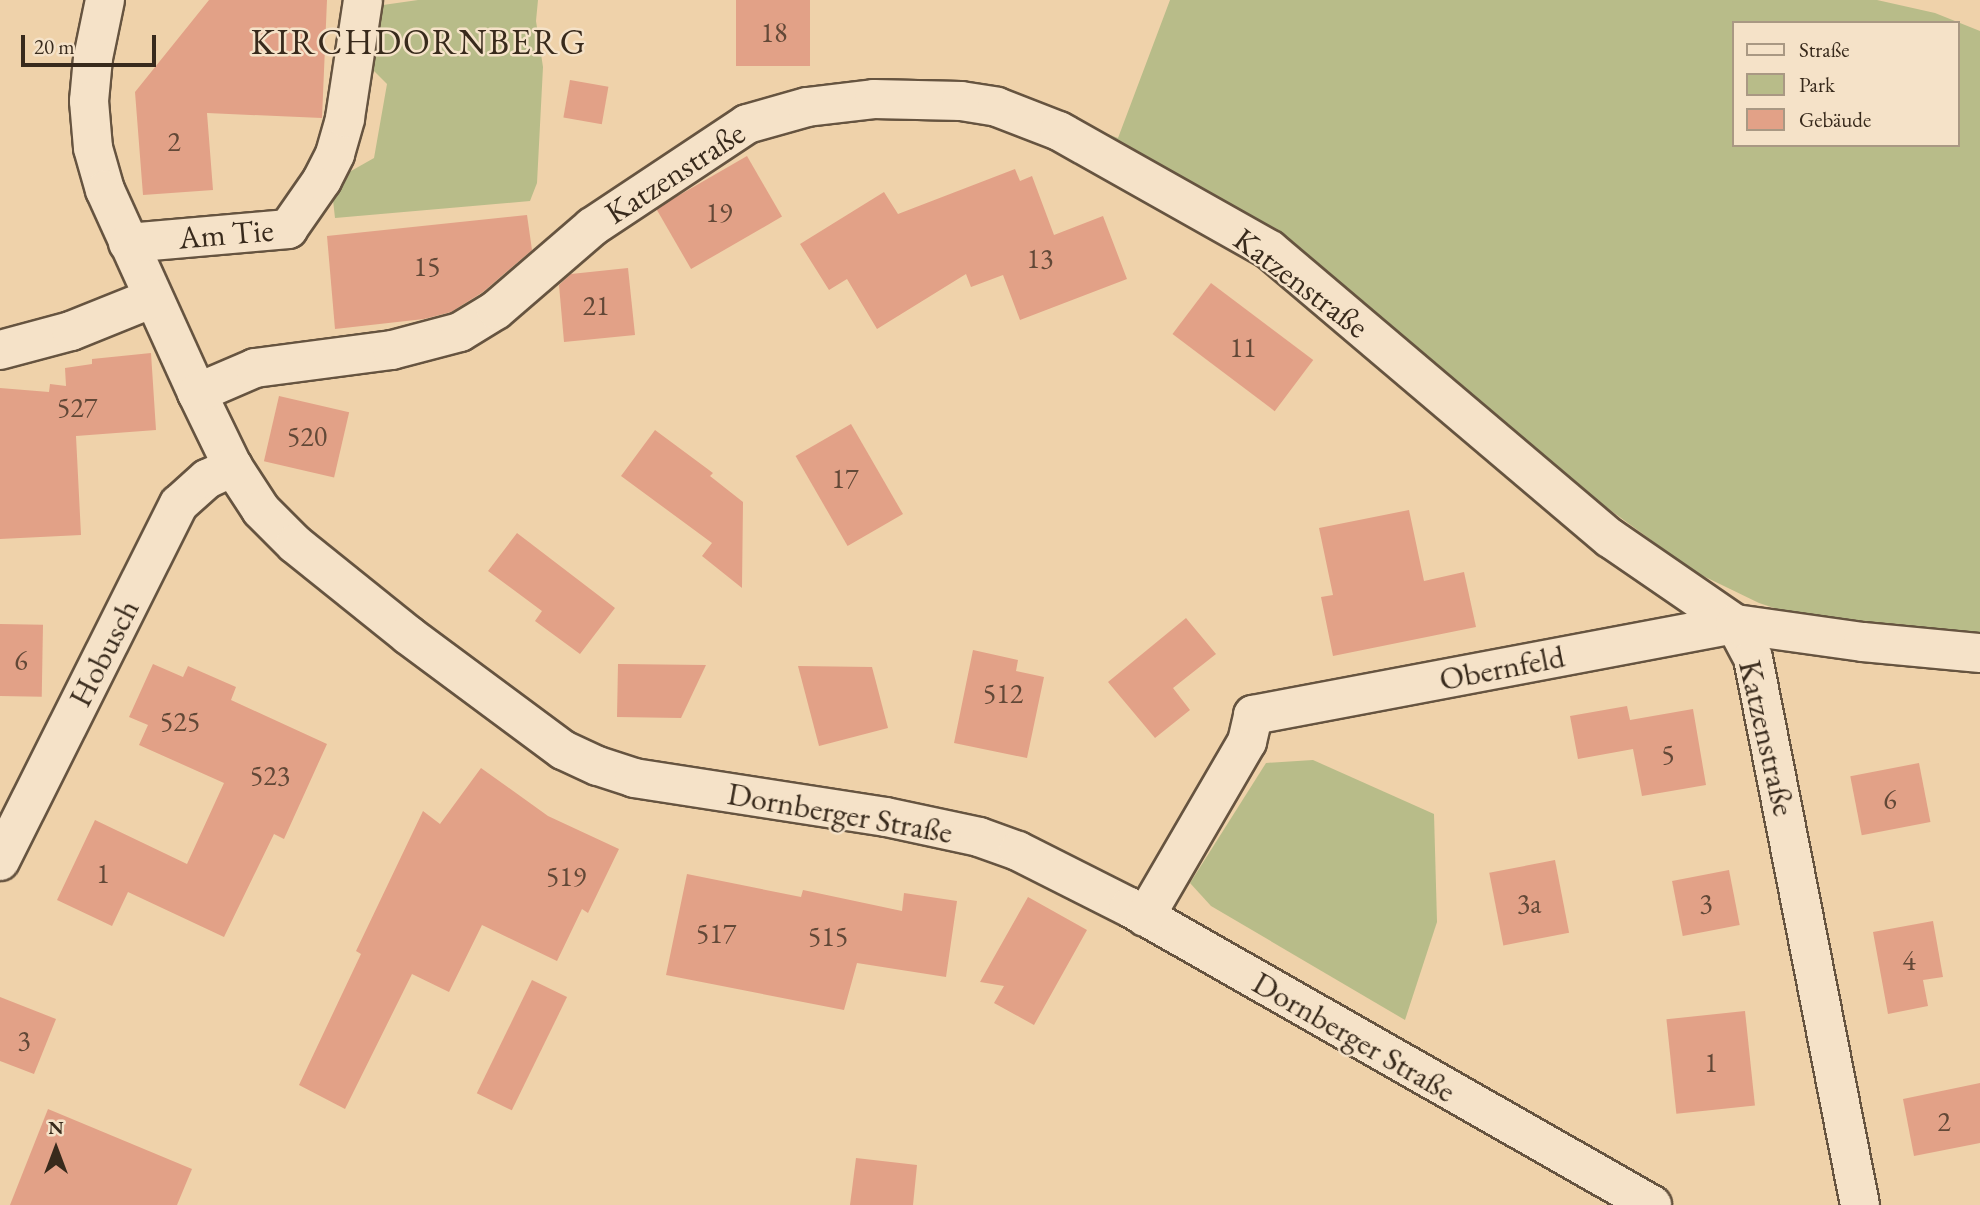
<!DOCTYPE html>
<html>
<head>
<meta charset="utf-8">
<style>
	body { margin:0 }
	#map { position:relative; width:1980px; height:1205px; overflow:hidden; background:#efd2aa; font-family:"EB Garamond",serif }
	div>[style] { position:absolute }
	.green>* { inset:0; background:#b8bc89 }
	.building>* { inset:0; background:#e2a187; transform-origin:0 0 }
	.roads { filter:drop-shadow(2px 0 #665440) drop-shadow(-2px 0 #665440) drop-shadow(0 2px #665440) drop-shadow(0 -2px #665440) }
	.minor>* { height:38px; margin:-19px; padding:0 19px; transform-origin:19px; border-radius:19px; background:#f5e2c8 }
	span { translate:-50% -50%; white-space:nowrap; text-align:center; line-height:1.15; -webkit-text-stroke:5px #f5e2c8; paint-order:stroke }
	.number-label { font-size:28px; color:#624837 }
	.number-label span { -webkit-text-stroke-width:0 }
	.street-label { font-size:32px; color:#382a1c }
	.quarter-label { font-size:35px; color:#382a1c; letter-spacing:2px }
	.legend { position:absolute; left:1732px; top:21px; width:228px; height:126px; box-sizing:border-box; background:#f5e2c8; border:2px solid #a99883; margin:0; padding:9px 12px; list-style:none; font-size:21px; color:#382a1c }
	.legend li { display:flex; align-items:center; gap:14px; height:35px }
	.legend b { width:35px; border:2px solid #a99883 }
	.north { position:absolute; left:21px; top:1114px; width:70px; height:70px; -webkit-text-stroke:5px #f5e2c8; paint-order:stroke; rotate:0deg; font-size:19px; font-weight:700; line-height:28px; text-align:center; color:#382a1c }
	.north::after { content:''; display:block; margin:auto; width:24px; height:32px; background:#382a1c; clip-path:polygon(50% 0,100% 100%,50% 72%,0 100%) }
	.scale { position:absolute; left:21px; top:35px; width:135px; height:32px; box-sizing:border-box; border:4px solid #382a1c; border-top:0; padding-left:9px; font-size:21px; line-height:24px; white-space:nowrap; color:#382a1c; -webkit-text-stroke:5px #f5e2c8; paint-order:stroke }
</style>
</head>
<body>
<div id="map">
	<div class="green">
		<i style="clip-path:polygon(418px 0,538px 0,536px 21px,543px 67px,537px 183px,530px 201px,335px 218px,333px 200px,344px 175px,374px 158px,387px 84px,371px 68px,383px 5px)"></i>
		<i style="clip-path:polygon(evenodd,1170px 0,1877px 0,1935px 13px,1980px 31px,1980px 638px,1823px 624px,1759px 603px,1695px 572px,1558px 472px,1343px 286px,1280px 239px,1037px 107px,1118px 138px,1170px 0,1733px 23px,1957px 23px,1957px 145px,1733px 145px,1733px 23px)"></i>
		<i style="clip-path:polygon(1313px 760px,1434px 814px,1437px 922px,1405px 1020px,1211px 906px,1190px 883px,1266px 763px)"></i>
	</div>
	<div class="building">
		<i style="clip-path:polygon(209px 0,327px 0,322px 118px,207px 113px,213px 190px,143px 195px,135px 92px)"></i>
		<i style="left:736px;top:0;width:74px;height:66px"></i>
		<i style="left:570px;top:80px;width:39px;height:38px;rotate:10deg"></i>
		<i style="left:747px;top:156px;width:70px;height:105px;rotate:60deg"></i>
		<i style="clip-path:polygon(1015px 169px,1020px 181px,1032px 176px,1054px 235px,1103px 216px,1127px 279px,1020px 320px,1003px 275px,971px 287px,966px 274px,877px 329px,847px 279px,829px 290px,800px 244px,884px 192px,898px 214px)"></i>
		<i style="clip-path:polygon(527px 215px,532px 250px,483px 292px,451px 312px,424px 319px,335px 329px,327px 236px)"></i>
		<i style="clip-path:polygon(628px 268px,635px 335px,564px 342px,559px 285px,571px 274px)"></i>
		<i style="left:1211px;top:283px;width:128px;height:64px;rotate:37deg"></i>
		<i style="clip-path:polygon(151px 353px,156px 430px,76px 436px,81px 535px,0 539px,0 388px,49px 392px,50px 384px,66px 386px,65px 368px,92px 364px,92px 359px)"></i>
		<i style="left:279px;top:396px;width:72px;height:67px;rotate:13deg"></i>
		<i style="left:851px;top:424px;width:104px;height:64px;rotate:60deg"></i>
		<i style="clip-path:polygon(655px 430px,713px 473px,710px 476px,743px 502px,742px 588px,702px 556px,712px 543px,621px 476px)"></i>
		<i style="clip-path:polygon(1409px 510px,1424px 581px,1464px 572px,1476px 627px,1333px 656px,1321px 597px,1333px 595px,1319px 528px)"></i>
		<i style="clip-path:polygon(517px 533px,615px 608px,580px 654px,535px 621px,542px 611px,488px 571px)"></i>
		<i style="clip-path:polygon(1186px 618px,1216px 654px,1173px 688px,1190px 710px,1155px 738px,1108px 682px)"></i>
		<i style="left:0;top:624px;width:43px;height:72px;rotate:1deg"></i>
		<i style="clip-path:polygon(973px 650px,1018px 660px,1016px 671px,1044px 677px,1027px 758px,954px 743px)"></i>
		<i style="clip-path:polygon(153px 664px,183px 677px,188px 666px,236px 687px,231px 700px,327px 744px,284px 839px,274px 834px,224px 937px,128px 892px,112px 926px,57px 900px,95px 820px,187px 864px,224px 783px,139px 745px,148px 725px,129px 717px)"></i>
		<i style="clip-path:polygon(618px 664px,706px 665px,681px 718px,617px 717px)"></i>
		<i style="clip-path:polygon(798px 666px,872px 667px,888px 728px,819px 746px)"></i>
		<i style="clip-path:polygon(1627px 706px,1630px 720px,1693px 709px,1706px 785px,1642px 796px,1633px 749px,1578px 759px,1570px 716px)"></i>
		<i style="left:1919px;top:763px;width:60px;height:70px;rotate:79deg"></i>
		<i style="clip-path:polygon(481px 768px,548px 816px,619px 849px,588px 913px,582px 909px,557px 961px,482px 925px,449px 992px,412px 974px,345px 1109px,299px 1085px,361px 954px,356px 951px,423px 811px,440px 824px)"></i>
		<i style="left:1555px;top:860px;width:74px;height:67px;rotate:79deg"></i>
		<i style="left:1729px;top:870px;width:56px;height:58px;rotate:79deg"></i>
		<i style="clip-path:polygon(687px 874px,801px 897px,803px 890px,902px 911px,904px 893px,957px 901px,946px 977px,857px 963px,844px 1010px,666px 975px)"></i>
		<i style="clip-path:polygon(1028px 897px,1087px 930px,1034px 1025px,994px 1003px,1004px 986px,980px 982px)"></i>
		<i style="clip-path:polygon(1933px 921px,1943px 977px,1923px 980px,1928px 1006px,1888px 1014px,1873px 932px)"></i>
		<i style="left:532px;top:980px;width:39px;height:126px;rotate:26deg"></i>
		<i style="clip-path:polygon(0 997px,56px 1019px,34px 1074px,0 1061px)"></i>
		<i style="left:1745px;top:1011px;width:95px;height:79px;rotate:84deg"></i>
		<i style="clip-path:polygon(1980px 1083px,1980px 1143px,1914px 1156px,1903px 1099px)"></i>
		<i style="clip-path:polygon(48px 1109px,192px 1169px,177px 1205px,10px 1205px)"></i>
		<i style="clip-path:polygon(856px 1158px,917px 1165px,913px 1205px,850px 1205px)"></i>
	</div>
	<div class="roads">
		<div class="minor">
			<i style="left:105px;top:0;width:59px;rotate:101.7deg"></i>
			<i style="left:93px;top:58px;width:43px;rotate:95.3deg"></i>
			<i style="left:89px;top:101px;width:47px;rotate:85.1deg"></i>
			<i style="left:93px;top:148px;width:44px;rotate:74.1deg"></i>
			<i style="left:105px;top:190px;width:223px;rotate:65.6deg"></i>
			<i style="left:197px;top:393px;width:82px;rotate:64.1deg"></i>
			<i style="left:233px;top:467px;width:51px;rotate:56.9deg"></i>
			<i style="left:261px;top:510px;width:48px;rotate:45deg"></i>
			<i style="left:295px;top:544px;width:145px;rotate:38.8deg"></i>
			<i style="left:408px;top:635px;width:193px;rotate:36.6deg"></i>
			<i style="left:563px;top:750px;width:38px;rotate:25deg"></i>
			<i style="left:598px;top:766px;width:38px;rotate:18deg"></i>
			<i style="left:634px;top:778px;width:255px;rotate:8.8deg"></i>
			<i style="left:886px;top:817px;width:95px;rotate:12.1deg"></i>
			<i style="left:979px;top:837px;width:41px;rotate:19.7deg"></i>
			<i style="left:1018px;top:851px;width:124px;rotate:26.8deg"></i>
			<i style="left:1129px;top:907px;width:602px;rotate:29.67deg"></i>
			<i style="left:128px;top:243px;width:161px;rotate:-5deg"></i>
			<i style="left:288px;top:229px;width:60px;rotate:-55.2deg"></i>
			<i style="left:322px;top:180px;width:29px;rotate:-63deg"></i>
			<i style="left:335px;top:154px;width:37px;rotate:-74deg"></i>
			<i style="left:345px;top:118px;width:119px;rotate:-81.3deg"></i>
			<i style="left:0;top:350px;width:73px;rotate:-15deg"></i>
			<i style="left:71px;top:331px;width:88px;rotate:-21.9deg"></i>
			<i style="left:197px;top:393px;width:63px;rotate:-23.3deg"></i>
			<i style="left:255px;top:368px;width:138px;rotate:-7.5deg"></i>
			<i style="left:392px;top:350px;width:70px;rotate:-14.8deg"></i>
			<i style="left:460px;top:332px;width:42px;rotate:-31.4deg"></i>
			<i style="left:496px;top:310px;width:127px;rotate:-40.8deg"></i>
			<i style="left:592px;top:227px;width:186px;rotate:-33.6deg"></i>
			<i style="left:747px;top:124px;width:62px;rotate:-15.8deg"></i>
			<i style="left:807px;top:107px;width:67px;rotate:-6.8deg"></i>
			<i style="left:874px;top:99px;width:87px;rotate:1.3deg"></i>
			<i style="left:961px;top:101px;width:36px;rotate:9deg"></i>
			<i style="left:997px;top:107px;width:66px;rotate:21.2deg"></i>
			<i style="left:1059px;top:131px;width:242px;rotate:29.4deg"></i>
			<i style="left:1270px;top:250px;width:446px;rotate:40.3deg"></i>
			<i style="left:1610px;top:538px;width:152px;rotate:34.5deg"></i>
			<i style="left:1735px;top:624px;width:38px;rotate:62deg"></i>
			<i style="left:1753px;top:658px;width:557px;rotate:78.93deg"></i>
			<i style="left:0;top:861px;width:399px;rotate:-63.4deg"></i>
			<i style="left:179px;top:504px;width:38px;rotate:-42deg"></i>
			<i style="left:207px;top:479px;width:29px;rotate:-25deg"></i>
			<i style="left:1145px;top:917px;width:203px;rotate:-59.8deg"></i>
			<i style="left:1247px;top:742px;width:28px;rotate:-77deg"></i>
			<i style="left:1253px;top:715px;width:491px;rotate:-10.7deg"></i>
			<i style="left:1735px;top:624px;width:129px;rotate:8deg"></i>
			<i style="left:1863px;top:642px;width:118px;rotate:5.4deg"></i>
		</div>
	</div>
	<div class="number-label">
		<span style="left:774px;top:32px">18</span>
		<span style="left:174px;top:141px">2</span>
		<span style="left:719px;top:212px">19</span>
		<span style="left:1040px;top:258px">13</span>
		<span style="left:427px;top:266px">15</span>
		<span style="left:596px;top:305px">21</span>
		<span style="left:1243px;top:347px">11</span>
		<span style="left:77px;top:407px">527</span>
		<span style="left:307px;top:436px">520</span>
		<span style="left:845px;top:478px">17</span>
		<span style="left:21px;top:660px">6</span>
		<span style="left:1003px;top:693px">512</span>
		<span style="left:180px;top:721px">525</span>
		<span style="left:1668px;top:754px">5</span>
		<span style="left:270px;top:775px">523</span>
		<span style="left:1890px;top:799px">6</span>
		<span style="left:103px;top:873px">1</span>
		<span style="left:566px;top:876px">519</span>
		<span style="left:1529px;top:903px">3a</span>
		<span style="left:1706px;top:903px">3</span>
		<span style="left:716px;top:933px">517</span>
		<span style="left:828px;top:936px">515</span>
		<span style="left:1909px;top:960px">4</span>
		<span style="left:24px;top:1040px">3</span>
		<span style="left:1711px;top:1062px">1</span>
		<span style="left:1944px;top:1121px">2</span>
	</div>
	<div class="street-label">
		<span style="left:675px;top:173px;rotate:-33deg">Katzenstraße</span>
		<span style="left:226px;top:234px;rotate:-5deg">Am Tie</span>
		<span style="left:1301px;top:283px;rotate:37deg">Katzenstraße</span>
		<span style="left:104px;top:653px;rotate:-63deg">Hobusch</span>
		<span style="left:1502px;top:668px;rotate:-11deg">Obernfeld</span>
		<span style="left:1767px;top:738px;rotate:77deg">Katzenstraße</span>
		<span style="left:840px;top:813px;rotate:10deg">Dornberger Straße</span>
		<span style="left:1354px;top:1037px;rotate:30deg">Dornberger Straße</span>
	</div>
	<div class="quarter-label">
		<span style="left:419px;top:42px">KIRCHDORNBERG</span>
	</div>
	<ul class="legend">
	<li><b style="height:9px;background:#f5e2c8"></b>Straße</li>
	<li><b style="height:19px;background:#b8bc89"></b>Park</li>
	<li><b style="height:19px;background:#e2a187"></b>Gebäude</li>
	</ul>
	<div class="north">N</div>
	<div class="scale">20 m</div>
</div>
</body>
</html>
